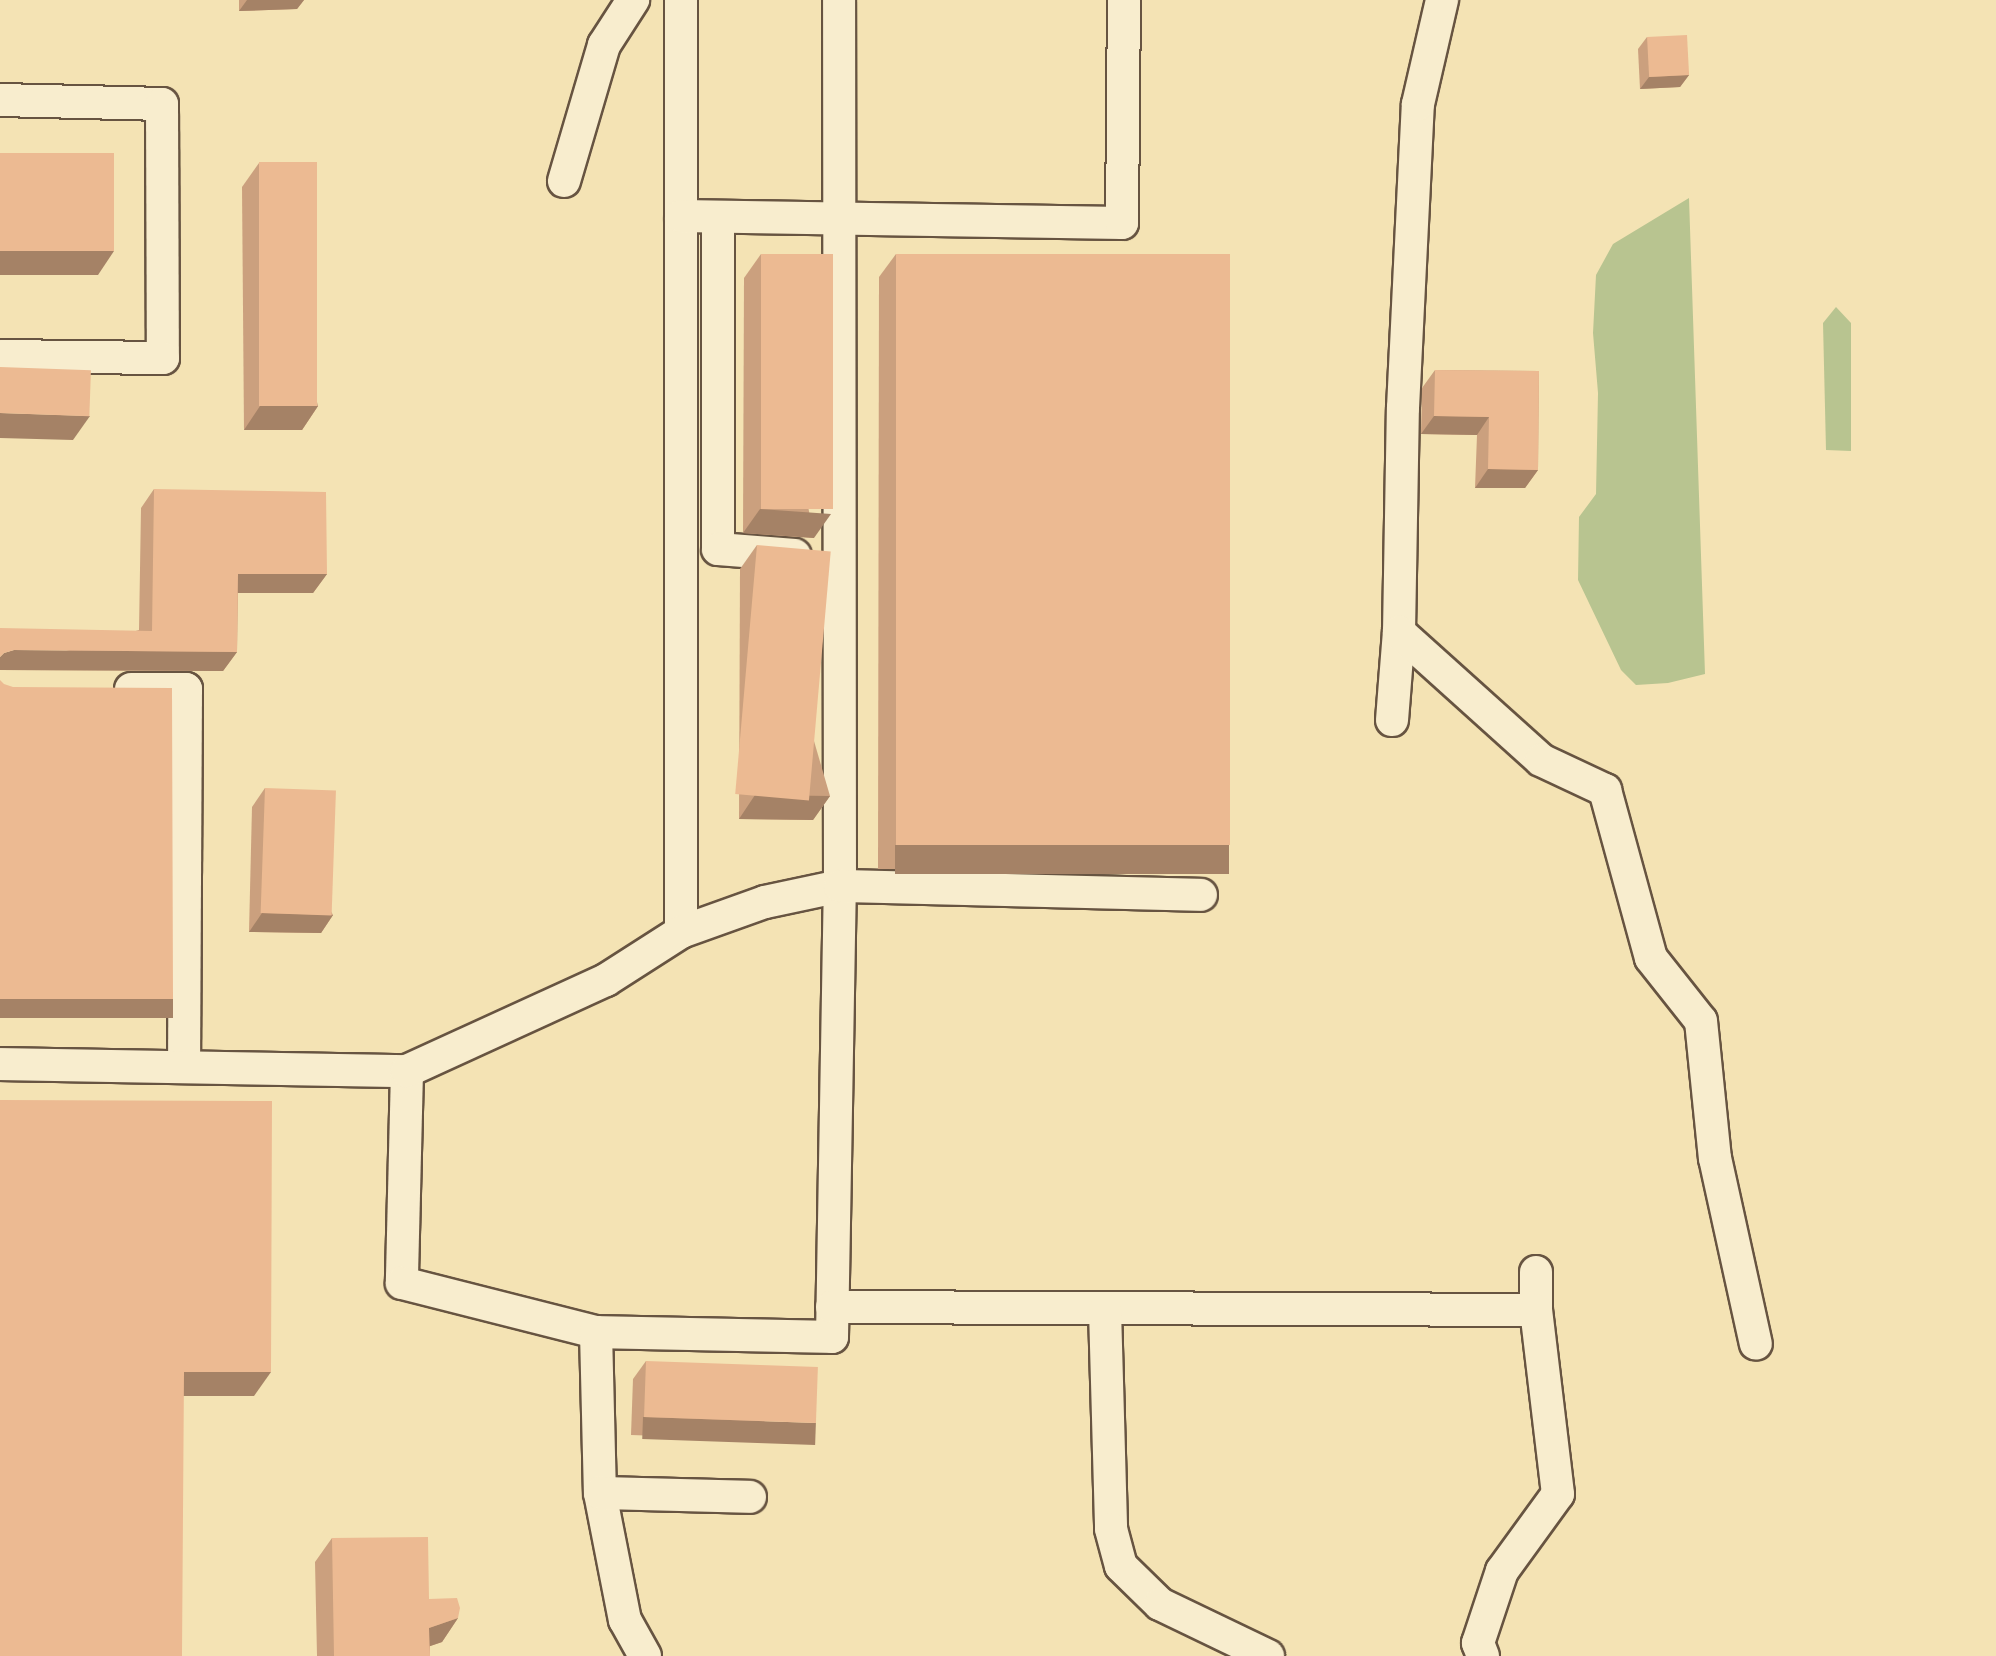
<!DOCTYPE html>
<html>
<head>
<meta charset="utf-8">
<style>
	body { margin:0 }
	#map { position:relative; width:1996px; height:1656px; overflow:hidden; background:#f4e3b4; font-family:Vollkorn,serif }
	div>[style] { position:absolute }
	.green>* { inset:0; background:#b8c490 }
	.roads { filter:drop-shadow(2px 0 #675441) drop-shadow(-2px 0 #675441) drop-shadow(0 2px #675441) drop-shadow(0 -2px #675441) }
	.minor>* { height:32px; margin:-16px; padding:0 16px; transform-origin:16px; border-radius:16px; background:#f8edce }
	.wall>* { inset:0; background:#cba07e }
	.shaded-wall>* { inset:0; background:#a58266; transform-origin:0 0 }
	.building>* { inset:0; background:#ecba92; transform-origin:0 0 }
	span { translate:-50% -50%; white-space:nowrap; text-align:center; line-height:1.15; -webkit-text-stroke:5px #f8edce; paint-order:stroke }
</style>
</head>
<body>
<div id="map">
	<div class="green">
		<i style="clip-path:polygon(1689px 198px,1705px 674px,1668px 683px,1636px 685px,1621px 670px,1578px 580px,1579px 517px,1596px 494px,1598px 393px,1593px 333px,1596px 275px,1613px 244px)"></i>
		<i style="clip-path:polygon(1836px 307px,1851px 323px,1851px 451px,1826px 450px,1823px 323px)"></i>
	</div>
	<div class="roads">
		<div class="minor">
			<i style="left:681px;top:0;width:932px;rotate:90deg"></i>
			<i style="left:0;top:100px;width:162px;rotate:1.4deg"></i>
			<i style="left:162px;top:104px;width:254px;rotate:89.8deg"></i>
			<i style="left:163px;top:358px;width:163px;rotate:-179.3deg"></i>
			<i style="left:564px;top:181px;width:142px;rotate:-73.6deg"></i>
			<i style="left:604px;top:45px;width:54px;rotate:-57.2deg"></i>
			<i style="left:681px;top:216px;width:441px;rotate:0.9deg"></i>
			<i style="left:1122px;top:223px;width:223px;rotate:-89.5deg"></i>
			<i style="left:718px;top:218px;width:331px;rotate:90deg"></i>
			<i style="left:718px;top:549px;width:77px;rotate:4.5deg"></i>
			<i style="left:1399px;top:632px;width:224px;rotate:-89deg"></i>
			<i style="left:1403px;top:408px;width:304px;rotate:-87.2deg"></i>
			<i style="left:1418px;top:104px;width:107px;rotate:-77deg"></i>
			<i style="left:131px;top:689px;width:55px"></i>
			<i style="left:186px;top:689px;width:378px;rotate:90.3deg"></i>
			<i style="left:1392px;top:720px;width:88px;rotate:-85.5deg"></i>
			<i style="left:1399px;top:632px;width:191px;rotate:42deg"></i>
			<i style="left:1541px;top:760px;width:71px;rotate:25.1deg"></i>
			<i style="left:1605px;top:790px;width:174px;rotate:74.7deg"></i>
			<i style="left:1651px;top:958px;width:80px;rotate:51.6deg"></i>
			<i style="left:1701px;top:1021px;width:138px;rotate:84.2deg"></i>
			<i style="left:1715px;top:1158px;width:190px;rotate:77.6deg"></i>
			<i style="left:0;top:1064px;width:407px;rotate:1deg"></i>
			<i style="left:407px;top:1071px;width:212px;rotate:91.4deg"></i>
			<i style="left:402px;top:1283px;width:200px;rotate:14.2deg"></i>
			<i style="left:596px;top:1332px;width:236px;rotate:1.2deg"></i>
			<i style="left:832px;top:1337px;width:451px;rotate:-89deg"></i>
			<i style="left:840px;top:886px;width:886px;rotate:-90.06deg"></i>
			<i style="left:407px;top:1071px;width:219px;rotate:-24.6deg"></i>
			<i style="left:606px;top:980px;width:89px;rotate:-32.6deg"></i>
			<i style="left:681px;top:932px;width:89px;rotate:-19.7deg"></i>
			<i style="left:765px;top:902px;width:77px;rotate:-12deg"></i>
			<i style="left:840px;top:886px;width:361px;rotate:1.4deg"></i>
			<i style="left:832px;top:1307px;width:704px;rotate:0.24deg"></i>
			<i style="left:1536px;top:1310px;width:38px;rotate:-90deg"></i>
			<i style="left:1105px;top:1310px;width:219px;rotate:88.4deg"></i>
			<i style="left:1111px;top:1529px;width:38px;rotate:75deg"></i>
			<i style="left:1121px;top:1566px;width:54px;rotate:44.3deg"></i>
			<i style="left:1160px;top:1604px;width:120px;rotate:25.7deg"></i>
			<i style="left:596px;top:1332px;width:161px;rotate:88.6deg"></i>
			<i style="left:600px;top:1493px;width:129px;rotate:78.9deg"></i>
			<i style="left:625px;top:1620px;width:41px;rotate:60.9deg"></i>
			<i style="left:600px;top:1493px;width:150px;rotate:1.5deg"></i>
			<i style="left:1483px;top:1656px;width:14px;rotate:-111deg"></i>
			<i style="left:1478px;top:1643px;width:76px;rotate:-71.6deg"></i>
			<i style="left:1502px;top:1571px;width:95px;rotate:-54deg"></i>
			<i style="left:1558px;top:1494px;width:185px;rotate:-96.8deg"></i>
		</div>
	</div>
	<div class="wall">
		<i style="clip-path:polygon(239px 0,304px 0,297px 9px,239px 11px)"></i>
		<i style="clip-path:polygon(1647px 37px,1689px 75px,1680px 87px,1640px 89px,1638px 49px)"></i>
		<i style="clip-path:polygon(259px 163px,318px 406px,302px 430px,244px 430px,242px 187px)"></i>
		<i style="clip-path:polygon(761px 254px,814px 538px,743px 533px,744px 278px)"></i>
		<i style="clip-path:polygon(896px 254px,1229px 846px,1213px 870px,878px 869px,879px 277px)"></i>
		<i style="clip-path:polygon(1435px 370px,1539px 371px,1538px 470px,1525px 488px,1475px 488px,1477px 435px,1421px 434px,1422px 388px)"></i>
		<i style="clip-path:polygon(154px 489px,327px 574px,313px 593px,238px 593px,237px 652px,223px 671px,0 670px,139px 630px,141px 508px)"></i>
		<i style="clip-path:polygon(757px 545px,830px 796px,813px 820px,739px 819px,740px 569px)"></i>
		<i style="clip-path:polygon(265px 788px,333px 915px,321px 933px,249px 932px,252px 807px)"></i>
		<i style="clip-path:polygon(646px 1361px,803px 1441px,631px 1435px,633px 1379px)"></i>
		<i style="clip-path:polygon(332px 1538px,458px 1618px,442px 1642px,430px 1646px,430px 1656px,317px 1656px,315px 1562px)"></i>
	</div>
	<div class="shaded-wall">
		<i style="clip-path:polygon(247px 0,304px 0,297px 9px,239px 11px)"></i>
		<i style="clip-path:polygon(1689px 75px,1680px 87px,1640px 89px,1649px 77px)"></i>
		<i style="clip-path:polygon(0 251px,114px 251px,98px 275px,0 275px)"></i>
		<i style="clip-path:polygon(260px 406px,318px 406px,302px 430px,244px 430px)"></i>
		<i style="clip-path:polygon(0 413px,90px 416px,73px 440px,0 438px)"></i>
		<i style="clip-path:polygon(1434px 416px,1489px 417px,1477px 435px,1421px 434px)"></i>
		<i style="clip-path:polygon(1488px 469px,1538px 470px,1525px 488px,1475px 488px)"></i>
		<i style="clip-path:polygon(760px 509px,831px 514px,814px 538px,743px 533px)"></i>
		<i style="clip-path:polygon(238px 574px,327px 574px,313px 593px,225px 593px)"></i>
		<i style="clip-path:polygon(14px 650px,237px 652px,223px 671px,0 670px,0 657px,4px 653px)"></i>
		<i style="clip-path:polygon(755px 795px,830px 796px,813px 820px,739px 819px)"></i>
		<i style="left:895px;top:845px;width:334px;height:29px"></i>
		<i style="clip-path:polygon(262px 913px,333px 915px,321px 933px,249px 932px)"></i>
		<i style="left:0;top:999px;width:173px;height:19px"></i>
		<i style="clip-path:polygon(184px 1372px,271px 1372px,254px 1396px,167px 1396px)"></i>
		<i style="left:643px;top:1417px;width:173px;height:22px;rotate:2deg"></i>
		<i style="clip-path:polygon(458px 1618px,442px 1642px,413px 1652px,429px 1628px)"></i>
	</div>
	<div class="building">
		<i style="left:1687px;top:35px;width:40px;height:40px;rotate:87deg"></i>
		<i style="left:114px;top:153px;width:98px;height:114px;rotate:90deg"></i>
		<i style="left:317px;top:162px;width:244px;height:58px;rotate:90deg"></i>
		<i style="left:761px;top:254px;width:72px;height:255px"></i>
		<i style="left:896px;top:254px;width:334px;height:591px"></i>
		<i style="left:0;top:367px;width:91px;height:46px;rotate:2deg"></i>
		<i style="clip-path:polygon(1435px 370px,1539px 371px,1538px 470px,1488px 469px,1489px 417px,1434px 416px)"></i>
		<i style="clip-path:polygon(154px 489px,326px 492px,327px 574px,238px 574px,237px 652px,14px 650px,4px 653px,0 657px,0 628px,152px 631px)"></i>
		<i style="left:757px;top:545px;width:74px;height:250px;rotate:5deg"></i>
		<i style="clip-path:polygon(0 680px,4px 684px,13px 687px,172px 688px,173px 999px,0 999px)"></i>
		<i style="left:265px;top:788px;width:71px;height:125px;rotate:2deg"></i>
		<i style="clip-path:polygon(0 1100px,272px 1101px,271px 1372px,184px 1372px,182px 1656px,0 1656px)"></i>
		<i style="left:646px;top:1361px;width:172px;height:56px;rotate:2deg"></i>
		<i style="clip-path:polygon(428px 1537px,429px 1599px,457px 1598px,460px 1608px,458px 1618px,429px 1628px,430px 1656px,334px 1656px,332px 1538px)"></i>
	</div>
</div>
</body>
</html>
